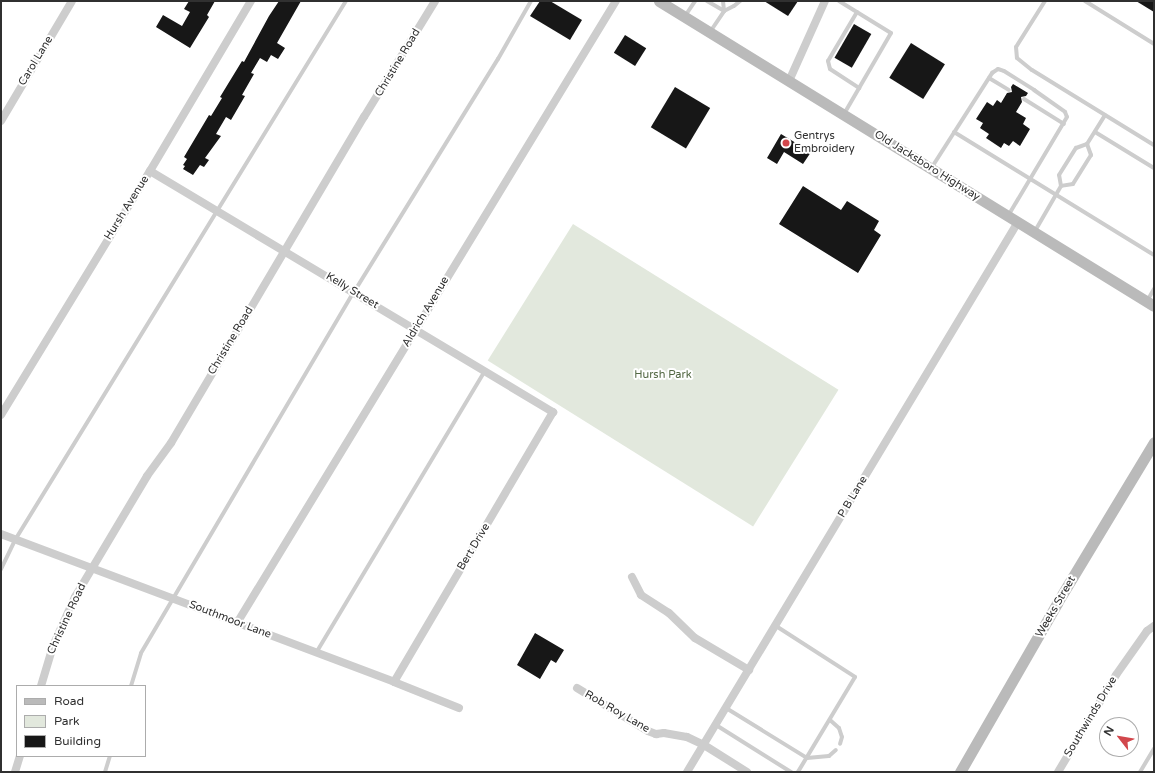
<!DOCTYPE html>
<html>
<head>
<meta charset="utf-8">
<style>
	body { margin:0 }
	#map { position:relative; width:1155px; height:773px; overflow:hidden; background:#fff; font-family:"Varela Round",sans-serif }
	div>[style] { position:absolute }
	.green>* { inset:0; background:#e2e8dd; transform-origin:0 0 }
	.building>* { inset:0; background:#171717; transform-origin:0 0 }
	.lane>* { height:4px; margin:-2px; padding:0 2px; transform-origin:2px; border-radius:2px; background:#cdcdcd }
	.street>* { height:8px; margin:-4px; padding:0 4px; transform-origin:4px; border-radius:4px; background:#cdcdcd }
	.secondary>* { height:11px; margin:-5.5px; padding:0 5.5px; transform-origin:5.5px; border-radius:5.5px; background:#bababa }
	.dots>* { width:11px; height:11px; translate:-50% -50%; box-sizing:border-box; border:2px solid #fff; border-radius:50% }
	span { translate:-50% -50%; white-space:nowrap; text-align:center; line-height:1.15; -webkit-text-stroke:4px #fff; paint-order:stroke }
	.street-label { font-size:11px; color:#303030 }
	.poi-label { font-size:11px; color:#303030 }
	.left { translate:0 -50%; text-align:left }
	.park-label { font-size:11px; color:#526742 }
	.frame { position:absolute; inset:0; border:2px solid #303030; pointer-events:none }
	.legend { position:absolute; left:16px; top:685px; width:130px; height:72px; box-sizing:border-box; background:#fff; border:1px solid #acacac; margin:0; padding:5px 7px; list-style:none; font-size:12px; color:#303030 }
	.legend li { display:flex; align-items:center; gap:8px; height:20px }
	.legend b { width:20px; border:1px solid #acacac }
	.north { position:absolute; left:1099px; top:717px; width:40px; height:40px; box-sizing:border-box; background:#fff; border:1px solid #acacac; border-radius:50%; rotate:301deg; font-size:11px; font-weight:700; line-height:16px; text-align:center; color:#303030 }
	.north::after { content:''; display:block; margin:auto; width:14px; height:18px; background:#d2474c; clip-path:polygon(50% 0,100% 100%,50% 72%,0 100%) }
</style>
</head>
<body>
<div id="map">
	<div class="green">
		<i style="left:573px;top:224px;width:313px;height:161px;rotate:32deg"></i>
	</div>
	<div class="building">
		<i style="clip-path:polygon(189px 1px,215px 1px,207px 15px,209px 17px,190px 48px,156px 27px,163px 15px,182px 26px,190px 12px,184px 9px)"></i>
		<i style="clip-path:polygon(279px 1px,301px 1px,277px 43px,285px 48px,278px 59px,271px 55px,267px 62px,260px 58px,251px 73px,254px 74px,242px 95px,245px 96px,231px 120px,226px 117px,216px 134px,221px 136px,205px 158px,209px 160px,204px 167px,200px 165px,193px 175px,183px 169px,185px 166px,183px 165px,187px 159px,184px 157px,209px 115px,211px 116px,222px 98px,220px 97px,242px 61px,244px 62px,269px 16px)"></i>
		<i style="clip-path:polygon(540px 1px,550px 1px,582px 20px,570px 40px,530px 16px)"></i>
		<i style="clip-path:polygon(764px 1px,798px 1px,788px 16px)"></i>
		<i style="clip-path:polygon(1136px 1px,1154px 1px,1154px 12px)"></i>
		<i style="left:854px;top:24px;width:20px;height:39px;rotate:30deg"></i>
		<i style="left:625px;top:35px;width:25px;height:21px;rotate:32deg"></i>
		<i style="left:911px;top:43px;width:40px;height:41px;rotate:32deg"></i>
		<i style="clip-path:polygon(1013px 84px,1028px 93px,1026px 96px,1021px 97px,1022px 102px,1016px 112px,1026px 118px,1023px 124px,1030px 129px,1020px 146px,1013px 141px,1009px 146px,1004px 143px,1001px 148px,986px 138px,989px 134px,980px 128px,983px 123px,976px 119px,987px 102px,993px 106px,997px 100px,1001px 103px,1007px 93px,1012px 92px,1011px 87px)"></i>
		<i style="left:675px;top:87px;width:41px;height:47px;rotate:31deg"></i>
		<i style="clip-path:polygon(781px 134px,811px 152px,803px 164px,784px 152px,777px 164px,767px 158px)"></i>
		<i style="clip-path:polygon(803px 186px,841px 210px,847px 201px,879px 221px,874px 230px,881px 235px,858px 273px,779px 224px)"></i>
		<i style="clip-path:polygon(535px 633px,564px 650px,556px 663px,551px 660px,540px 679px,517px 665px)"></i>
	</div>
	<div class="lane">
		<i style="left:707px;top:1px;width:20px;rotate:30deg"></i>
		<i style="left:723px;top:1px;width:10px;rotate:84deg"></i>
		<i style="left:839px;top:1px;width:61px;rotate:31.6deg"></i>
		<i style="left:891px;top:33px;width:94px;rotate:120.1deg"></i>
		<i style="left:1045px;top:1px;width:54px;rotate:122.2deg"></i>
		<i style="left:1016px;top:47px;width:11px;rotate:85deg"></i>
		<i style="left:1017px;top:58px;width:19px;rotate:39deg"></i>
		<i style="left:1032px;top:70px;width:143px;rotate:31.6deg"></i>
		<i style="left:1085px;top:1px;width:81px;rotate:31.9deg"></i>
		<i style="left:857px;top:12px;width:57px;rotate:120.6deg"></i>
		<i style="left:828px;top:61px;width:8px;rotate:76deg"></i>
		<i style="left:830px;top:69px;width:35px;rotate:33deg"></i>
		<i style="left:685px;top:16px;width:18px;rotate:-56deg"></i>
		<i style="left:710px;top:32px;width:25px;rotate:-56deg"></i>
		<i style="left:724px;top:11px;width:11px;rotate:-27deg"></i>
		<i style="left:734px;top:6px;width:8px;rotate:-40deg"></i>
		<i style="left:989px;top:78px;width:23px;rotate:31deg"></i>
		<i style="left:1024px;top:99px;width:47px;rotate:32deg"></i>
		<i style="left:954px;top:132px;width:235px;rotate:31.6deg"></i>
		<i style="left:1095px;top:132px;width:69px;rotate:31.4deg"></i>
		<i style="left:1087px;top:144px;width:12px;rotate:70deg"></i>
		<i style="left:1091px;top:155px;width:34px;rotate:122deg"></i>
		<i style="left:1073px;top:184px;width:12px;rotate:171deg"></i>
		<i style="left:1061px;top:186px;width:11px;rotate:-100deg"></i>
		<i style="left:1059px;top:175px;width:32px;rotate:-58deg"></i>
		<i style="left:1076px;top:148px;width:12px;rotate:-20deg"></i>
		<i style="left:1087px;top:144px;width:34px;rotate:-58deg"></i>
		<i style="left:932px;top:167px;width:112px;rotate:-57.4deg"></i>
		<i style="left:992px;top:73px;width:7px;rotate:-34deg"></i>
		<i style="left:998px;top:69px;width:6px;rotate:18deg"></i>
		<i style="left:1004px;top:71px;width:36px;rotate:32deg"></i>
		<i style="left:1034px;top:90px;width:38px;rotate:35deg"></i>
		<i style="left:1065px;top:112px;width:5px;rotate:68deg"></i>
		<i style="left:1067px;top:117px;width:115px;rotate:120.8deg"></i>
		<i style="left:1035px;top:231px;width:52px;rotate:-60deg"></i>
		<i style="left:1147px;top:301px;width:14px;rotate:-60deg"></i>
		<i style="left:1px;top:569px;width:32px;rotate:-64deg"></i>
		<i style="left:15px;top:540px;width:633px;rotate:-58.45deg"></i>
		<i style="left:776px;top:626px;width:94px;rotate:32.8deg"></i>
		<i style="left:855px;top:677px;width:111px;rotate:121deg"></i>
		<i style="left:316px;top:653px;width:327px;rotate:-59.1deg"></i>
		<i style="left:131px;top:686px;width:34px;rotate:-73deg"></i>
		<i style="left:141px;top:653px;width:419px;rotate:-59.5deg"></i>
		<i style="left:354px;top:292px;width:274px;rotate:-58.3deg"></i>
		<i style="left:498px;top:59px;width:67px;rotate:-60.4deg"></i>
		<i style="left:726px;top:708px;width:95px;rotate:31.7deg"></i>
		<i style="left:807px;top:758px;width:22px;rotate:-5deg"></i>
		<i style="left:829px;top:756px;width:9px;rotate:-41deg"></i>
		<i style="left:830px;top:720px;width:12px;rotate:42deg"></i>
		<i style="left:839px;top:728px;width:9px;rotate:72deg"></i>
		<i style="left:842px;top:737px;width:7px;rotate:106deg"></i>
		<i style="left:716px;top:725px;width:89px;rotate:32.1deg"></i>
		<i style="left:105px;top:772px;width:17px;rotate:-73deg"></i>
		<i style="left:1140px;top:772px;width:27px;rotate:-59deg"></i>
	</div>
	<div class="street">
		<i style="left:789px;top:81px;width:88px;rotate:-65.8deg"></i>
		<i style="left:1px;top:121px;width:139px;rotate:-59.4deg"></i>
		<i style="left:150px;top:171px;width:470px;rotate:30.9deg"></i>
		<i style="left:553px;top:412px;width:313px;rotate:120.5deg"></i>
		<i style="left:1px;top:415px;width:286px;rotate:-58.6deg"></i>
		<i style="left:150px;top:171px;width:198px;rotate:-59.3deg"></i>
		<i style="left:1px;top:534px;width:420px;rotate:20.6deg"></i>
		<i style="left:394px;top:682px;width:70px;rotate:21.8deg"></i>
		<i style="left:632px;top:577px;width:20px;rotate:63deg"></i>
		<i style="left:641px;top:595px;width:33px;rotate:33deg"></i>
		<i style="left:669px;top:613px;width:36px;rotate:44deg"></i>
		<i style="left:695px;top:638px;width:63px;rotate:30.7deg"></i>
		<i style="left:237px;top:623px;width:728px;rotate:-58.65deg"></i>
		<i style="left:41px;top:686px;width:42px;rotate:-73.3deg"></i>
		<i style="left:53px;top:646px;width:54px;rotate:-65.8deg"></i>
		<i style="left:75px;top:597px;width:141px;rotate:-59.2deg"></i>
		<i style="left:147px;top:476px;width:41px;rotate:-54deg"></i>
		<i style="left:171px;top:443px;width:379px;rotate:-59.4deg"></i>
		<i style="left:364px;top:117px;width:136px;rotate:-58.5deg"></i>
		<i style="left:577px;top:688px;width:83px;rotate:31.2deg"></i>
		<i style="left:648px;top:731px;width:9px;rotate:21deg"></i>
		<i style="left:656px;top:734px;width:8px;rotate:-7deg"></i>
		<i style="left:664px;top:733px;width:23px;rotate:10deg"></i>
		<i style="left:687px;top:737px;width:19px;rotate:25deg"></i>
		<i style="left:704px;top:745px;width:51px;rotate:32.1deg"></i>
		<i style="left:15px;top:772px;width:17px;rotate:-73deg"></i>
		<i style="left:687px;top:772px;width:642px;rotate:-58.96deg"></i>
		<i style="left:1058px;top:772px;width:113px;rotate:-59.1deg"></i>
		<i style="left:1116px;top:675px;width:54px;rotate:-54.8deg"></i>
		<i style="left:1147px;top:631px;width:9px;rotate:-36deg"></i>
	</div>
	<div class="secondary">
		<i style="left:659px;top:1px;width:581px;rotate:31.64deg"></i>
		<i style="left:960px;top:772px;width:195px;rotate:-60.1deg"></i>
		<i style="left:1057px;top:603px;width:188px;rotate:-58.9deg"></i>
	</div>
	<div class="dots">
		<i style="left:786px;top:143px;background:#d2474c"></i>
	</div>
	<div class="street-label">
		<span style="left:36px;top:61px;rotate:-59deg">Carol Lane</span>
		<span style="left:398px;top:63px;rotate:-59deg">Christine Road</span>
		<span style="left:927px;top:166px;rotate:32deg">Old Jacksboro Highway</span>
		<span style="left:127px;top:208px;rotate:-58deg">Hursh Avenue</span>
		<span style="left:352px;top:291px;rotate:31deg">Kelly Street</span>
		<span style="left:426px;top:312px;rotate:-59deg">Aldrich Avenue</span>
		<span style="left:231px;top:341px;rotate:-59deg">Christine Road</span>
		<span style="left:853px;top:497px;rotate:-59deg">P B Lane</span>
		<span style="left:474px;top:547px;rotate:-59deg">Bert Drive</span>
		<span style="left:1056px;top:607px;rotate:-60deg">Weeks Street</span>
		<span style="left:67px;top:619px;rotate:-65deg">Christine Road</span>
		<span style="left:230px;top:620px;rotate:21deg">Southmoor Lane</span>
		<span style="left:617px;top:712px;rotate:30deg">Rob Roy Lane</span>
		<span style="left:1091px;top:717px;rotate:-59deg">Southwinds Drive</span>
	</div>
	<div class="poi-label">
		<span class="left" style="left:794px;top:143px">Gentrys<br>Embroidery</span>
	</div>
	<div class="park-label">
		<span style="left:663px;top:375px">Hursh Park</span>
	</div>
	<div class="frame"></div>
	<ul class="legend">
	<li><b style="height:5px;background:#bababa"></b>Road</li>
	<li><b style="height:11px;background:#e2e8dd"></b>Park</li>
	<li><b style="height:11px;background:#171717"></b>Building</li>
	</ul>
	<div class="north">N</div>
</div>
</body>
</html>
